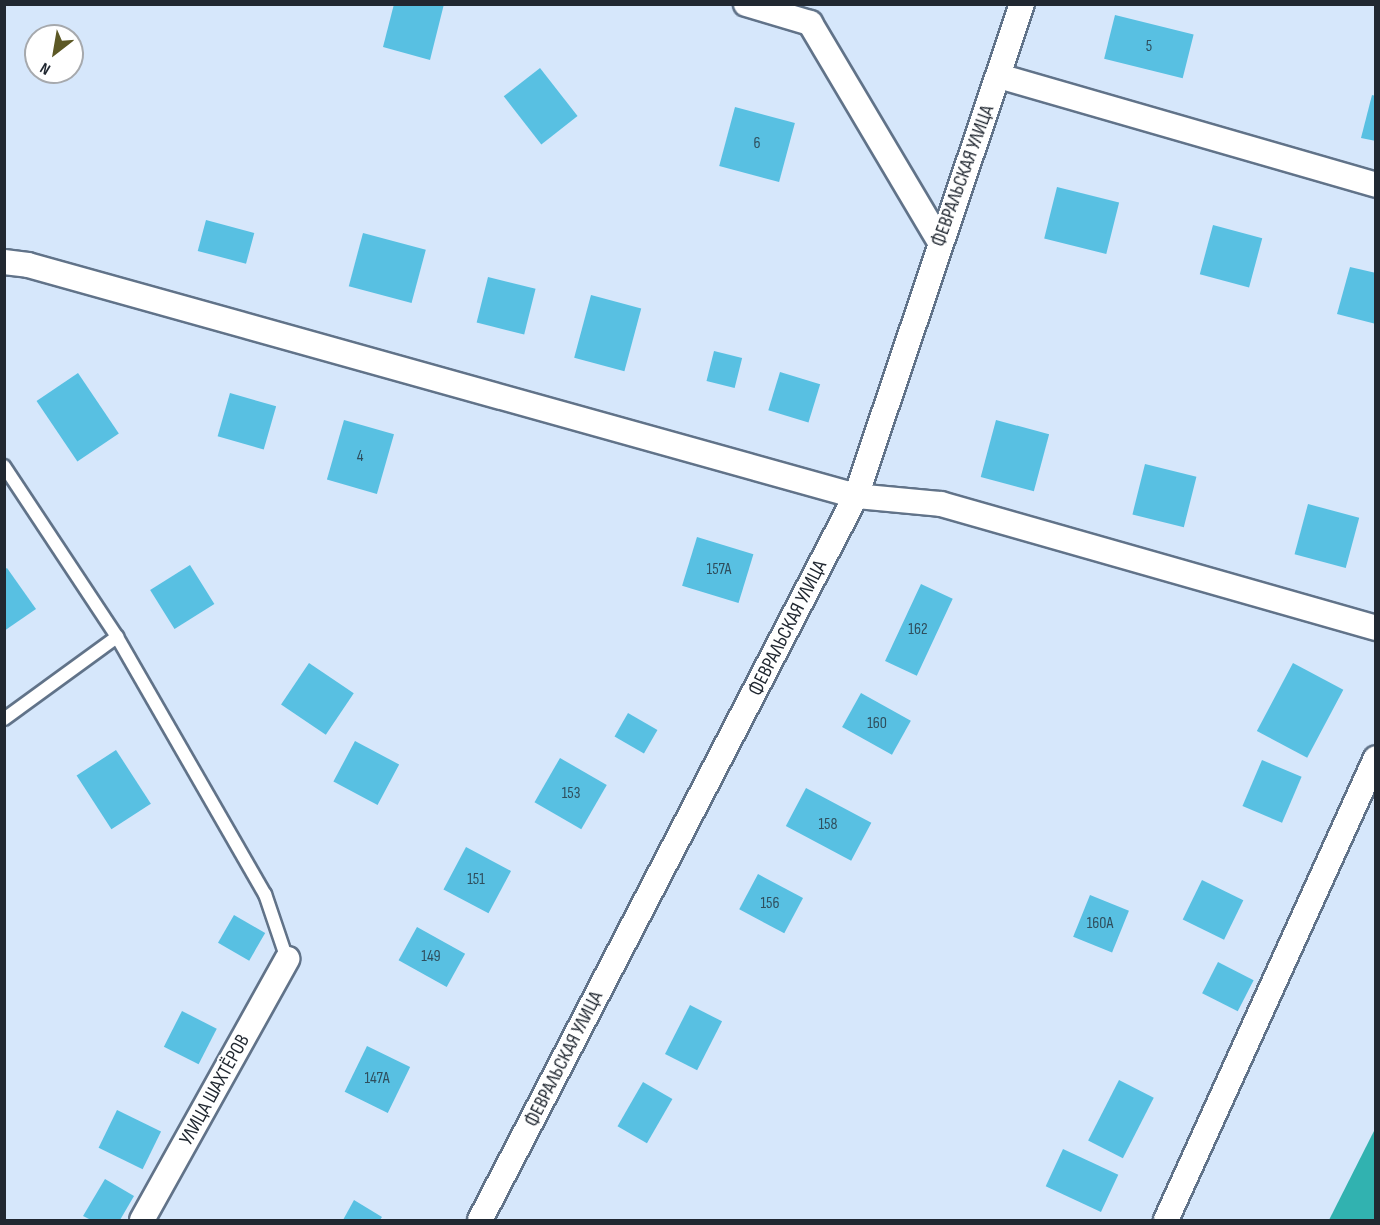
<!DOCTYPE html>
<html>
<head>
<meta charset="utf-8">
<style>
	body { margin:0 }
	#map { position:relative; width:1380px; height:1225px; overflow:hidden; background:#d6e7fb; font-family:"Sofia Sans Condensed",sans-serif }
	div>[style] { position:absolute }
	.water>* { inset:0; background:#31b2b0 }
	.building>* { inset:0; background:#58c0e2; transform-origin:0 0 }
	.roads { filter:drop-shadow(2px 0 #617389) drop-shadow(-2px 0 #617389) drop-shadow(0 2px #617389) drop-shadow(0 -2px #617389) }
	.lane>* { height:12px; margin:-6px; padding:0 6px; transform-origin:6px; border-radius:6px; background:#fff }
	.street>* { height:24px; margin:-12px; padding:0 12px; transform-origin:12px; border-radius:12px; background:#fff }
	span { translate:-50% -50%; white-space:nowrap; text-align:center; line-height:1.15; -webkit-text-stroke:4.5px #fff; paint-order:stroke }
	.number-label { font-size:16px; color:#2f4e5d }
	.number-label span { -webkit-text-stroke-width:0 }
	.street-label { font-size:20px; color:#212831 }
	.frame { position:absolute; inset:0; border:6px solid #212831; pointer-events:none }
	.north { position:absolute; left:24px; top:24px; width:60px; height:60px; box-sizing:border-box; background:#fff; border:2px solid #a6a9ad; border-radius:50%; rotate:211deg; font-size:16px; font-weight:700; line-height:24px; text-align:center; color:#212831 }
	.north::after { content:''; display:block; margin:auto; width:21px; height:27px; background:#5c5825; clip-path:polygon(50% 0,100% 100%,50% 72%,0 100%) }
</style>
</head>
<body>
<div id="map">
	<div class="water">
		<i style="clip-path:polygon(1375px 1129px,1375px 1220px,1329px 1220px)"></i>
	</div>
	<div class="building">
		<i style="clip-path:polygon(394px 4px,444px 4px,430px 60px,383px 47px)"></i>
		<i style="left:1115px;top:15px;width:81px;height:45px;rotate:14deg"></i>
		<i style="left:540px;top:68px;width:61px;height:46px;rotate:52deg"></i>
		<i style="clip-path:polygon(1372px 95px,1376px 96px,1376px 141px,1361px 138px)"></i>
		<i style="left:735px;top:107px;width:62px;height:61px;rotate:15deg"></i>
		<i style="left:1057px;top:187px;width:64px;height:53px;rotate:14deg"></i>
		<i style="left:206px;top:220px;width:50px;height:32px;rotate:15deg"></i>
		<i style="left:1213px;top:225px;width:51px;height:51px;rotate:15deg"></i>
		<i style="left:363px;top:233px;width:65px;height:55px;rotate:15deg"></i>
		<i style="clip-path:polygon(1350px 267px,1376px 273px,1376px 324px,1337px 314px)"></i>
		<i style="left:488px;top:277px;width:49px;height:47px;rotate:14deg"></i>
		<i style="left:591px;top:295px;width:52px;height:65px;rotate:15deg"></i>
		<i style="left:714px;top:351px;width:29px;height:31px;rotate:14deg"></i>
		<i style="left:780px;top:372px;width:42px;height:40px;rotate:17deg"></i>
		<i style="left:78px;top:373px;width:73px;height:50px;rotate:56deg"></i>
		<i style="left:230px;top:393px;width:48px;height:45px;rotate:16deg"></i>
		<i style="left:344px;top:420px;width:52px;height:62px;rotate:16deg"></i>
		<i style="left:996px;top:420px;width:55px;height:59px;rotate:15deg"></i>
		<i style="left:1145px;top:464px;width:53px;height:52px;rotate:14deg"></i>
		<i style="left:1308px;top:504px;width:53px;height:52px;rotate:15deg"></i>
		<i style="left:697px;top:537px;width:59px;height:51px;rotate:17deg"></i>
		<i style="left:190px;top:565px;width:46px;height:47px;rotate:58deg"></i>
		<i style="clip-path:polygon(7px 568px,36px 609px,4px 631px,4px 570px)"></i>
		<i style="left:921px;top:584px;width:35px;height:85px;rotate:25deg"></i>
		<i style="left:309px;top:663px;width:54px;height:50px;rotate:34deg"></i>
		<i style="left:1293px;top:663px;width:57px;height:77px;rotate:28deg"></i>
		<i style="left:861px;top:693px;width:57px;height:39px;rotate:29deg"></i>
		<i style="left:628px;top:713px;width:34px;height:27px;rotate:30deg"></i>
		<i style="left:355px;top:741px;width:50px;height:46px;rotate:28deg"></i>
		<i style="left:116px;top:750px;width:64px;height:47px;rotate:57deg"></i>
		<i style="left:560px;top:758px;width:54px;height:51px;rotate:30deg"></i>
		<i style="left:1262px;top:760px;width:43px;height:50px;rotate:23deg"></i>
		<i style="left:806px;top:788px;width:74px;height:43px;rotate:28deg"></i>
		<i style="left:466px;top:847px;width:51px;height:48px;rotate:28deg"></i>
		<i style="left:758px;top:874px;width:51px;height:40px;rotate:28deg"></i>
		<i style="left:1202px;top:880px;width:46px;height:44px;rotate:26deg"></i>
		<i style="left:1090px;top:895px;width:42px;height:45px;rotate:22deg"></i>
		<i style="left:234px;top:915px;width:36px;height:32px;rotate:30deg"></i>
		<i style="left:417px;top:927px;width:55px;height:38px;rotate:29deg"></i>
		<i style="left:1218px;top:962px;width:40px;height:35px;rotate:27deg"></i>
		<i style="left:690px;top:1005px;width:36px;height:55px;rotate:27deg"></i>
		<i style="left:182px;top:1011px;width:39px;height:40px;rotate:27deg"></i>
		<i style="left:367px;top:1046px;width:48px;height:51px;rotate:26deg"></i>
		<i style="left:1119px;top:1080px;width:39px;height:68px;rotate:27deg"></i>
		<i style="left:643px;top:1082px;width:34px;height:51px;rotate:30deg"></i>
		<i style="left:117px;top:1110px;width:49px;height:42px;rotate:26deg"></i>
		<i style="left:1063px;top:1149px;width:61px;height:41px;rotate:25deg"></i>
		<i style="clip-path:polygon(105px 1179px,134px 1196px,120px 1220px,91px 1220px,83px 1216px)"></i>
		<i style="clip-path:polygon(354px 1200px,382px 1217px,380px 1220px,343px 1220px)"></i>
	</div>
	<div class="roads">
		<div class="lane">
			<i style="left:4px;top:466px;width:205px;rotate:56.5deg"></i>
			<i style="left:117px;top:637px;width:297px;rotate:60.1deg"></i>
			<i style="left:265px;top:894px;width:69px;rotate:71.3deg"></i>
			<i style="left:4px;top:719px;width:140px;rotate:-36deg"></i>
		</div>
		<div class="street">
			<i style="left:746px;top:4px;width:67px;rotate:16.5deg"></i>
			<i style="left:810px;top:23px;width:252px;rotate:59.3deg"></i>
			<i style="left:999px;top:76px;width:392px;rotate:16.1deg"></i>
			<i style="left:4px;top:262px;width:24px;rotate:7deg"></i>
			<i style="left:28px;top:265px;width:860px;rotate:15.59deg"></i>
			<i style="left:856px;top:496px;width:85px;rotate:5.4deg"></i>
			<i style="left:941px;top:504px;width:452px;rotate:15.9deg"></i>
			<i style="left:142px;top:1220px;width:299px;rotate:-60.9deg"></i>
			<i style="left:480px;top:1220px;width:816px;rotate:-62.56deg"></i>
			<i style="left:856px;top:496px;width:519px;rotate:-71.36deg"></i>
			<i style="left:1166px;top:1220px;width:507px;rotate:-65.56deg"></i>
		</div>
	</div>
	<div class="number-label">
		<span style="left:1149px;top:47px">5</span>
		<span style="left:757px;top:144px">6</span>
		<span style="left:360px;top:457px">4</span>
		<span style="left:719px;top:570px">157А</span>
		<span style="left:918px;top:630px">162</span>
		<span style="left:877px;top:724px">160</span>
		<span style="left:571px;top:794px">153</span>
		<span style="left:828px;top:825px">158</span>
		<span style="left:476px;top:880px">151</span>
		<span style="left:770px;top:904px">156</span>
		<span style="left:1100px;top:924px">160А</span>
		<span style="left:431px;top:957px">149</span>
		<span style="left:377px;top:1079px">147А</span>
	</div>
	<div class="street-label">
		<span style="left:963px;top:176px;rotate:-70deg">ФЕВРАЛЬСКАЯ УЛИЦА</span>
		<span style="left:788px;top:628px;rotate:-63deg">ФЕВРАЛЬСКАЯ УЛИЦА</span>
		<span style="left:564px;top:1059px;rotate:-63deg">ФЕВРАЛЬСКАЯ УЛИЦА</span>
		<span style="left:215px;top:1090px;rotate:-61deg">УЛИЦА ШАХТЁРОВ</span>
	</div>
	<div class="frame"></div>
	<div class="north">N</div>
</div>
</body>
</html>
